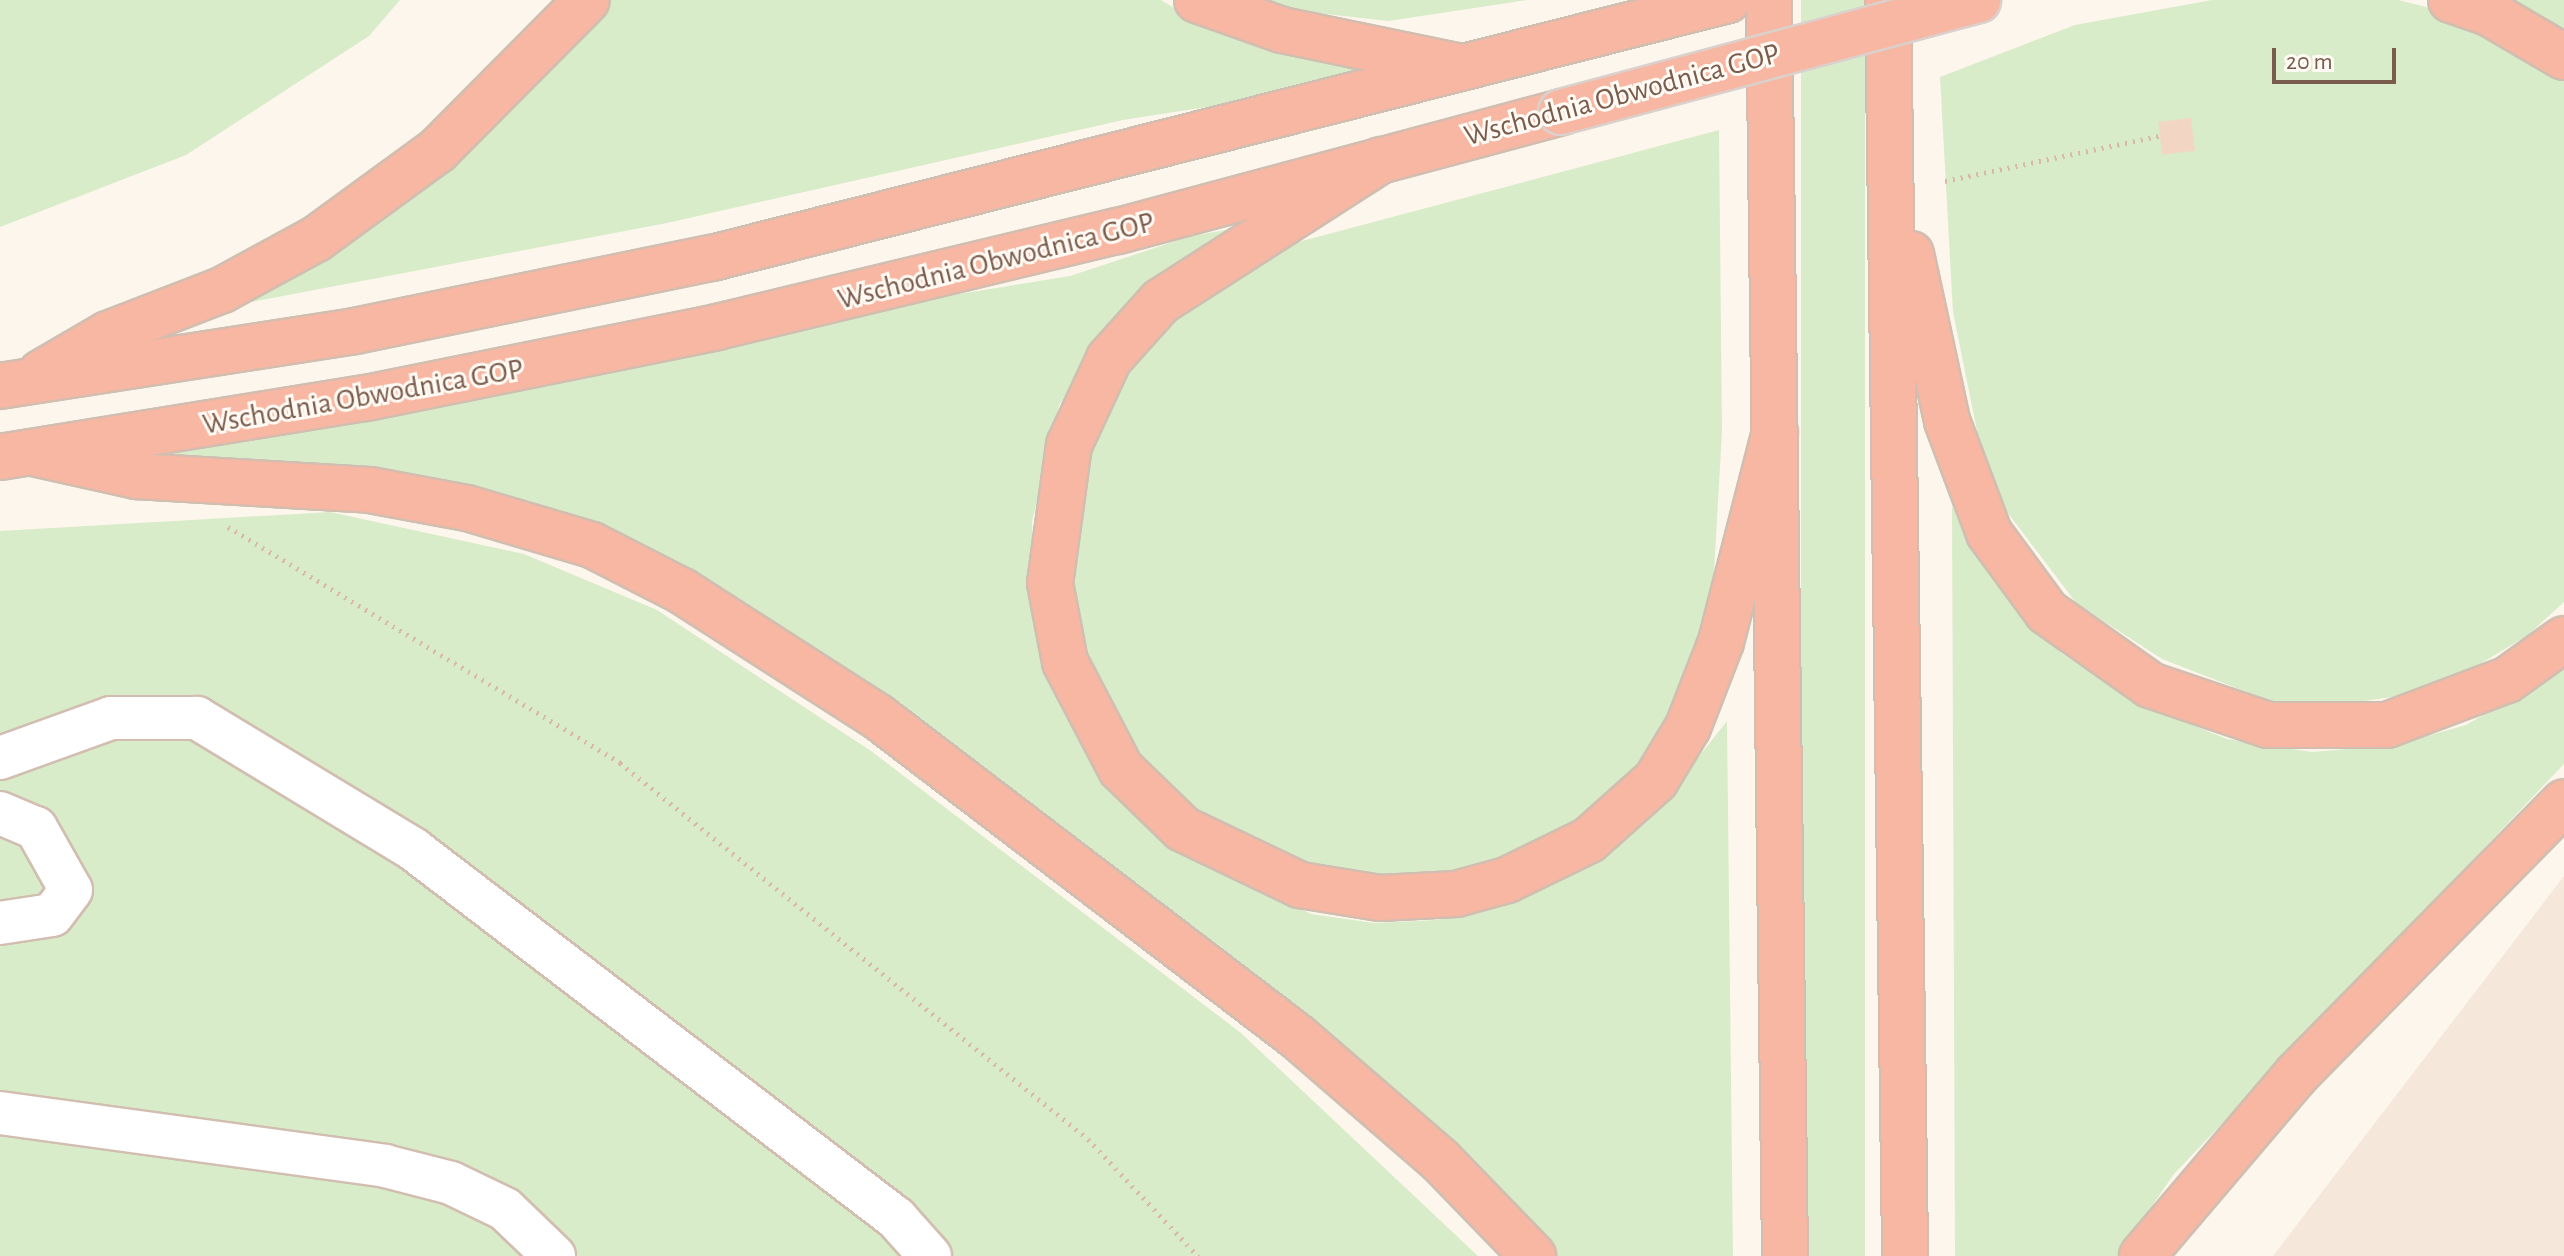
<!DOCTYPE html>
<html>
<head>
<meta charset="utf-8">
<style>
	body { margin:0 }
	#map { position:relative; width:2564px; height:1256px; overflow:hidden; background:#fdf6ec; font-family:"Alegreya Sans",sans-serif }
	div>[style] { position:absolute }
	.residential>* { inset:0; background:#f5e8da }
	.green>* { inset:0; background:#d8ecc9; transform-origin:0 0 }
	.building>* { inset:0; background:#f3d5c3; transform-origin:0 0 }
	.path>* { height:5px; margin-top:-2.5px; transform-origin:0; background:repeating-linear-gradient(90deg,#d9b8a5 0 2px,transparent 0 8px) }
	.roads { filter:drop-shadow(2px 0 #d1beb0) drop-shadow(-2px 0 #d1beb0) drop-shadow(0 2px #d1beb0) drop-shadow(0 -2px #d1beb0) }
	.minor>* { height:42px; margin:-21px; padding:0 21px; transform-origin:21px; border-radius:21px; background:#fff }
	.highway>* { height:44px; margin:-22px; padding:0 22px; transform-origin:22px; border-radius:22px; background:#f7b7a3 }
	.bridges { filter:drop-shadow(2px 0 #dad1cd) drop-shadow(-2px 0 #dad1cd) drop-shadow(0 2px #dad1cd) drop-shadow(0 -2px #dad1cd) }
	.highway-bridge>* { height:44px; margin:-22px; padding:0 22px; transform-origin:22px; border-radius:22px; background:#f7b7a3 }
	span { translate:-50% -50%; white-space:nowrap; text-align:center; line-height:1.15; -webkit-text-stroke:6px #fffaf3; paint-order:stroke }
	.street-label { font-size:30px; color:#7a5c4d }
	.scale { position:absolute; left:2272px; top:48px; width:124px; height:36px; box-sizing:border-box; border:4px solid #7a5c4d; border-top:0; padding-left:10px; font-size:24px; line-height:28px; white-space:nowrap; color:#7a5c4d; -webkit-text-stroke:6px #fffaf3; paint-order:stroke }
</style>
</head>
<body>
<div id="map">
	<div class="residential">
		<i style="clip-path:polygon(2564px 876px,2564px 1256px,2273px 1256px)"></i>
	</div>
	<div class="green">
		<i style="clip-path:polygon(0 0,400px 0,369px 36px,186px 155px,0 227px)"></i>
		<i style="clip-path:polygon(602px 0,1161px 0,1206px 27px,1283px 53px,1347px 63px,1426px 60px,1321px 89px,1123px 120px,667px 223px,230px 306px,351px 240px,487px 135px)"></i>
		<i style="clip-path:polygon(1263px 0,1528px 0,1388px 21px,1290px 10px)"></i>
		<i style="left:1801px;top:0;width:64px;height:1256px"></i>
		<i style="clip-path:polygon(2212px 0,2398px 0,2459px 15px,2564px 76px,2564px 602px,2528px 635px,2437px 690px,2319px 708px,2275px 703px,2162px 659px,2077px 604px,2004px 508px,1981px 451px,1953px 312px,1940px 77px,2075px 25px)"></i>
		<i style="clip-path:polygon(2493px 0,2564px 0,2564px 40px)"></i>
		<i style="clip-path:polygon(1719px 130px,1722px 431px,1711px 626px,1645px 771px,1552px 852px,1372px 893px,1182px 812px,1099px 707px,1064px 586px,1079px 456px,1127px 358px,1161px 322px,1272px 249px)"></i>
		<i style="clip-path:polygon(1249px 226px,1169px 269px,1111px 332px,1059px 405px,1032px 522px,1036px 602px,1198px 859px,1311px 914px,1374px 923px,1437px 920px,1550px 884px,1652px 816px,1727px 721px,1733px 1256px,1553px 1256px,626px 541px,171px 467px,163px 446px,853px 311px,1070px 276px,1191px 236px)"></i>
		<i style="clip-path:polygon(1952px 506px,1995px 579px,2061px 653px,2131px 700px,2227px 739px,2312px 752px,2395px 745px,2466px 725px,2564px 668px,2564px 764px,2174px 1174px,2117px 1256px,1955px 1256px)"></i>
		<i style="clip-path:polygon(330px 512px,524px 554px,657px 610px,871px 751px,1241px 1033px,1478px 1256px,0 1256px,0 531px)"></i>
	</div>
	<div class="building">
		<i style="left:2191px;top:118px;width:33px;height:33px;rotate:83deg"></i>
	</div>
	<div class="path">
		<i style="left:1945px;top:181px;width:219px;rotate:-11.9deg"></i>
		<i style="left:228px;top:527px;width:458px;rotate:31deg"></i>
		<i style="left:620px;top:763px;width:600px;rotate:38.78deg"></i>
		<i style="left:1088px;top:1139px;width:161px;rotate:46.8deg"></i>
	</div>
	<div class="roads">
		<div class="minor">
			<i style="left:0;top:758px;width:118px;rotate:-19.8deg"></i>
			<i style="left:111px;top:718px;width:86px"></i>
			<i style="left:197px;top:718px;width:253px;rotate:31.2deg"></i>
			<i style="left:413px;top:849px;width:608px;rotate:37.38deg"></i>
			<i style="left:896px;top:1218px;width:51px;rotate:48.2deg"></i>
			<i style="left:0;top:813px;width:39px;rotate:23deg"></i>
			<i style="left:36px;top:828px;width:71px;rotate:60.6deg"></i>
			<i style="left:71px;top:890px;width:31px;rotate:127deg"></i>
			<i style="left:52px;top:915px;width:53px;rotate:171.3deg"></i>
			<i style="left:0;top:1113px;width:389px;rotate:7.8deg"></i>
			<i style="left:385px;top:1166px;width:68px;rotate:14.4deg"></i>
			<i style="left:451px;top:1183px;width:60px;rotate:25.7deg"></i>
			<i style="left:505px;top:1209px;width:68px;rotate:43.8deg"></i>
		</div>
		<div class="highway">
			<i style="left:1197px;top:0;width:90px;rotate:19.4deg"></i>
			<i style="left:1282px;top:30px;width:182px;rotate:11.7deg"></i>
			<i style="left:1769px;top:0;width:1256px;rotate:89.27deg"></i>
			<i style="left:1888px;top:0;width:1256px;rotate:89.22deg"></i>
			<i style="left:2451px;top:0;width:40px;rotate:18.9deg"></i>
			<i style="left:2489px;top:13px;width:87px;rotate:30.4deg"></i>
			<i style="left:1381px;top:160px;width:261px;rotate:147.3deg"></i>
			<i style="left:1161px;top:301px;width:78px;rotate:131.9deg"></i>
			<i style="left:1109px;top:359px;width:95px;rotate:114.9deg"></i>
			<i style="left:1069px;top:445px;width:139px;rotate:97.8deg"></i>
			<i style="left:1050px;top:583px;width:80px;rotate:79.2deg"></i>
			<i style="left:1065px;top:662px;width:121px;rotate:62.4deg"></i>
			<i style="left:1121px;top:769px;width:86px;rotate:44.1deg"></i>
			<i style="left:1183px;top:829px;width:130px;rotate:25.6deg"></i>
			<i style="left:1300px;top:885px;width:81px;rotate:9.2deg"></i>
			<i style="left:1380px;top:898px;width:76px;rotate:-3deg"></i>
			<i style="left:1456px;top:894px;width:53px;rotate:-15.4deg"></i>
			<i style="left:1507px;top:880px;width:91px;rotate:-26deg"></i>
			<i style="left:1589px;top:840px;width:90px;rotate:-41.8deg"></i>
			<i style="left:1656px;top:780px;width:62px;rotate:-58.9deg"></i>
			<i style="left:1688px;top:727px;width:91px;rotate:-68.8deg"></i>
			<i style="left:1721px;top:642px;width:217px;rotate:-75.6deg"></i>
			<i style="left:1911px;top:254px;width:171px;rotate:77.8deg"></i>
			<i style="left:1947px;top:421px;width:120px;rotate:69.4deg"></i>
			<i style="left:1989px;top:533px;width:98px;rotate:53.7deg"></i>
			<i style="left:2047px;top:612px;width:126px;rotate:35.3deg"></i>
			<i style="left:2150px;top:685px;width:125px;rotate:18.7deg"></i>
			<i style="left:2268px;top:725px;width:119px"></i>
			<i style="left:2387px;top:725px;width:128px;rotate:-20.6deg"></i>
			<i style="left:2507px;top:680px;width:70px;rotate:-35.7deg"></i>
			<i style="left:41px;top:373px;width:78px;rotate:-30.2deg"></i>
			<i style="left:108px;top:334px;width:122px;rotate:-21.1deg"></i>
			<i style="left:222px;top:290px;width:107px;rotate:-28.5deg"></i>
			<i style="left:316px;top:239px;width:151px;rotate:-36.1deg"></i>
			<i style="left:438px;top:150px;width:211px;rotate:-45.2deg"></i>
			<i style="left:0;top:386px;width:359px;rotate:-8.8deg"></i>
			<i style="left:355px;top:331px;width:364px;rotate:-11.6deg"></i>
			<i style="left:712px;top:258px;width:1048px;rotate:-14.25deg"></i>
			<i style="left:33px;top:453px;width:106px;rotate:12.6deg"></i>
			<i style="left:136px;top:476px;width:234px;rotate:3.4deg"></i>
			<i style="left:370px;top:490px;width:99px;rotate:10.5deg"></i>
			<i style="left:467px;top:508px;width:130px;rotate:16.5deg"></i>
			<i style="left:592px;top:545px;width:101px;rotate:27.1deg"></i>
			<i style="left:682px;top:591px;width:232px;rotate:32.7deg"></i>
			<i style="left:877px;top:716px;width:531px;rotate:37.34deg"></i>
			<i style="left:1299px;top:1038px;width:186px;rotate:40.9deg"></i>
			<i style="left:1440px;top:1160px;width:134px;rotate:45.9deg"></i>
			<i style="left:0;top:457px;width:371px;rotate:-9.2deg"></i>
			<i style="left:366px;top:398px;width:358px;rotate:-11.4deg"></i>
			<i style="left:717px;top:327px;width:412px;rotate:-13.5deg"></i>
			<i style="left:1118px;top:231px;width:459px;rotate:-15deg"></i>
			<i style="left:2142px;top:1256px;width:239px;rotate:-49.6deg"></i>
			<i style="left:2297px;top:1074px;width:381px;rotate:-45.5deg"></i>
		</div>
	</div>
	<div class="bridges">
		<div class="highway-bridge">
			<i style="left:1561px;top:112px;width:432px;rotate:-15deg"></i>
		</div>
	</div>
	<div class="street-label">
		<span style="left:1622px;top:95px;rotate:-15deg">Wschodnia Obwodnica GOP</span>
		<span style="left:996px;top:261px;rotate:-14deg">Wschodnia Obwodnica GOP</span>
		<span style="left:363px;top:397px;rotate:-10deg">Wschodnia Obwodnica GOP</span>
	</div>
	<div class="scale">20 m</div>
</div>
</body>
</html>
